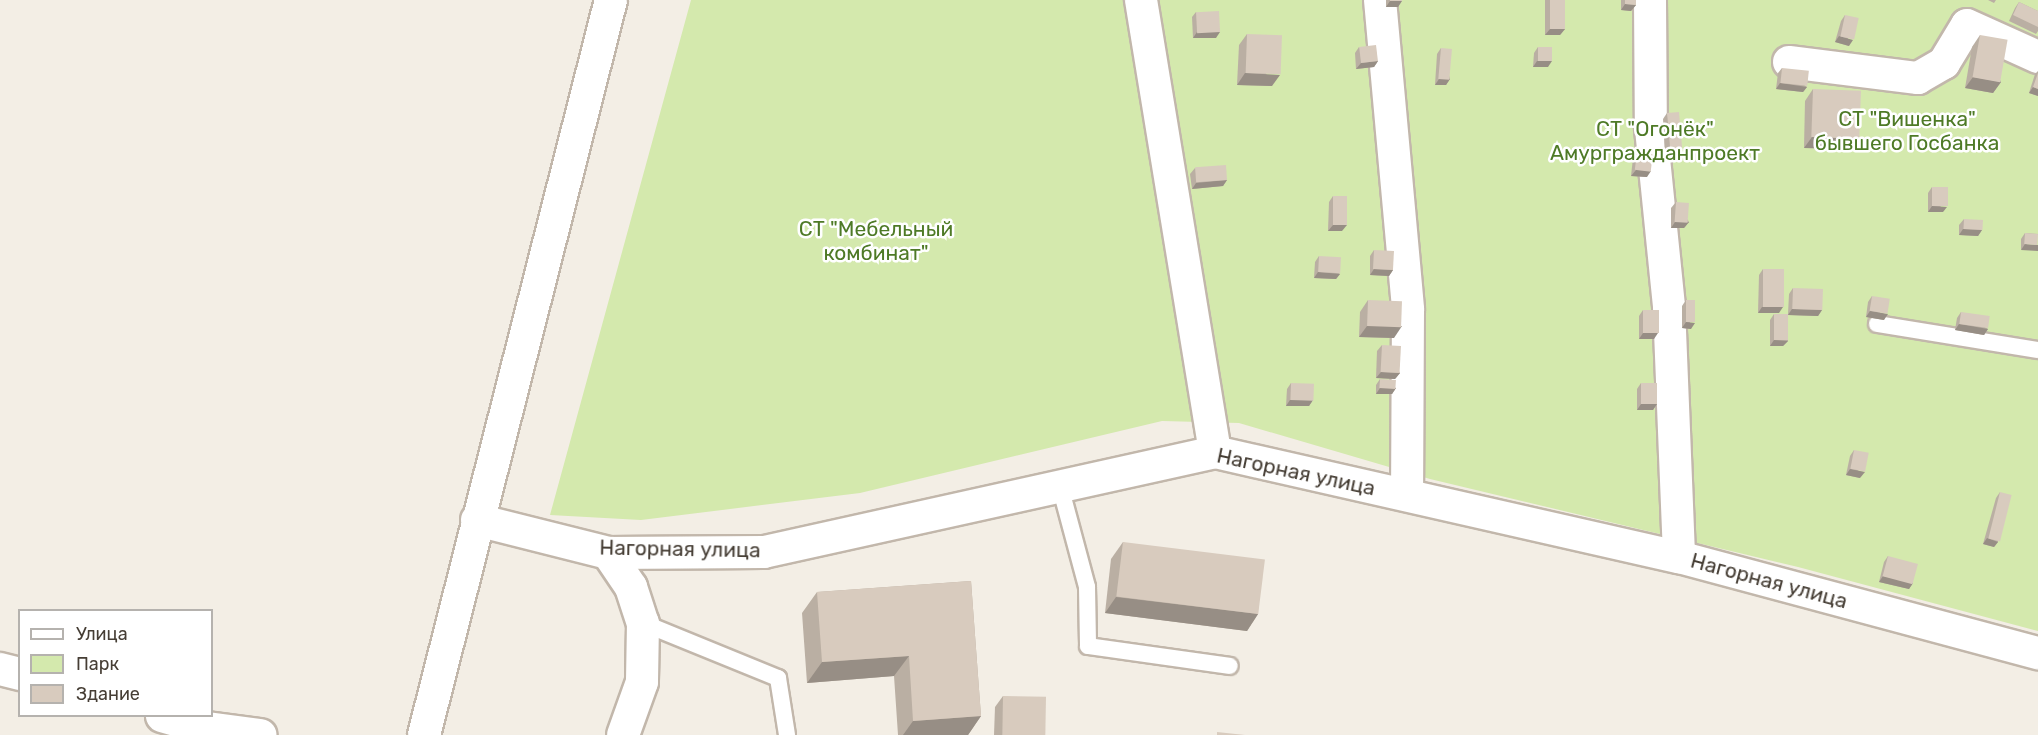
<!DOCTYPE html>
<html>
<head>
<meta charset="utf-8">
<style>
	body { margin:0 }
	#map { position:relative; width:2038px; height:735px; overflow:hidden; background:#f3eee5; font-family:Rubik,sans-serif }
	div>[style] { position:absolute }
	.green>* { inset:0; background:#d4e9ad }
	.roads { filter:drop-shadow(2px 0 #c2b7ab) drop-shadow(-2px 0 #c2b7ab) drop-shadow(0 2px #c2b7ab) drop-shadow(0 -2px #c2b7ab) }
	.service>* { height:16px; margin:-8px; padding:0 8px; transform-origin:8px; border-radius:8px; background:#fff }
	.minor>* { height:32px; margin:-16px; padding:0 16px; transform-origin:16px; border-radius:16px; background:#fff }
	.wall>* { inset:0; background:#baafa3 }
	.shaded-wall>* { inset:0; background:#978e85 }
	.building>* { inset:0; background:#d8cbbe; transform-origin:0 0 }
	span { translate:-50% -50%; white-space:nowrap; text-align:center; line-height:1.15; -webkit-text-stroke:5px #fff; paint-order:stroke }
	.park-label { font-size:21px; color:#4e7a26 }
	.street-label { font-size:21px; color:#463e35 }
	.legend { position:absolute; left:18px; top:609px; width:195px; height:108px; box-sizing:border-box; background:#fff; border:2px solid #b5b2ae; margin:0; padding:8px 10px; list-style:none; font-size:18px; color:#463e35 }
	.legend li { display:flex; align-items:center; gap:12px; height:30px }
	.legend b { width:30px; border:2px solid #b5b2ae }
</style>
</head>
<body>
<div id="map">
	<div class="green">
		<i style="clip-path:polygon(691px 0,2038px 0,2038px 631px,1798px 567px,1430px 479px,1239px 423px,1162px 421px,860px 493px,641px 520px,550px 515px)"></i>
	</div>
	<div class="roads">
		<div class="service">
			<i style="left:1877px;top:324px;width:163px;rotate:9.2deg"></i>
			<i style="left:1060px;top:486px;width:105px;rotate:75deg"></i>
			<i style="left:1087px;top:587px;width:59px;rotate:89deg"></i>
			<i style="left:1088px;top:646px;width:143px;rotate:8deg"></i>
			<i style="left:643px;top:623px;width:146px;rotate:22.2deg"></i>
			<i style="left:778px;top:678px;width:58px;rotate:81deg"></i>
		</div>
		<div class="minor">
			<i style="left:1141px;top:0;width:458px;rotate:80.7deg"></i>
			<i style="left:1380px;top:0;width:311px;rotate:84.8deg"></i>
			<i style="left:1408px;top:310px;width:185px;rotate:90.3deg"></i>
			<i style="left:1650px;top:0;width:129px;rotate:89.6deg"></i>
			<i style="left:1651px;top:129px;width:178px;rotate:84.2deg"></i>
			<i style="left:1669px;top:306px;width:251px;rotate:87.7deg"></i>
			<i style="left:1789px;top:62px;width:130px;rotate:7.1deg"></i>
			<i style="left:1918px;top:78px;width:30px;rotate:-30deg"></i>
			<i style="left:1944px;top:63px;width:44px;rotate:-58.8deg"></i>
			<i style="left:1967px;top:25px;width:78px;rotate:24.3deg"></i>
			<i style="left:477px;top:520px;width:135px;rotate:14.1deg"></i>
			<i style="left:608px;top:553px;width:156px;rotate:-0.4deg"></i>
			<i style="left:764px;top:552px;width:462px;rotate:-12.5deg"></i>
			<i style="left:1215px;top:452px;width:476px;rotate:12.8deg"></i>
			<i style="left:1679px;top:557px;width:372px;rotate:15deg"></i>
			<i style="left:608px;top:553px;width:41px;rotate:55.9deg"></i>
			<i style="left:631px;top:587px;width:38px;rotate:72deg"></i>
			<i style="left:643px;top:623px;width:59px;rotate:91deg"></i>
			<i style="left:642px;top:682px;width:56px;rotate:109.7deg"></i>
			<i style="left:0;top:669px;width:21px;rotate:14deg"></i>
			<i style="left:162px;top:716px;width:40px;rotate:16deg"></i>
			<i style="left:200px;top:727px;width:61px;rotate:7.6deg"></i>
			<i style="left:424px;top:735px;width:758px;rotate:-75.73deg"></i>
		</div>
	</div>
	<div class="wall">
		<i style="clip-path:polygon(1386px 0,1402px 0,1398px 7px,1386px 7px)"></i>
		<i style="clip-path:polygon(1545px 0,1565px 0,1565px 29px,1560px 35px,1545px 35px)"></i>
		<i style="clip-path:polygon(1621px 0,1636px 0,1636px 5px,1631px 11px,1621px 10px)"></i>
		<i style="clip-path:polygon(1988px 0,1996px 0,1994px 3px)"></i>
		<i style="clip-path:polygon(2019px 2px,2038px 11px,2038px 31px,2036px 34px,2009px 21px,2015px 8px)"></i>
		<i style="clip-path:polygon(1196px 12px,1216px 38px,1193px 38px,1192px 17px)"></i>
		<i style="clip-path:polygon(1845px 15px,1849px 46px,1835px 42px,1841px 21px)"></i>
		<i style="clip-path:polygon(1247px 34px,1272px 86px,1237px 85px,1239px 45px)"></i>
		<i style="clip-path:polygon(1980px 35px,2001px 82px,1993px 93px,1965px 88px,1972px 47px)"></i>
		<i style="clip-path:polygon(1359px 47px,1378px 61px,1374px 67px,1356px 69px,1355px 53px)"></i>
		<i style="clip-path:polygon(1538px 47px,1548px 67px,1533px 67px,1534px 53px)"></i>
		<i style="clip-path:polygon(1441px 48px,1450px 79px,1446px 85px,1435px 85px,1437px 54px)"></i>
		<i style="clip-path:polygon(1782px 68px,1807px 87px,1803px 92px,1776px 89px,1778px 73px)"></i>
		<i style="clip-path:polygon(2038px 71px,2038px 96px,2029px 93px,2035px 74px)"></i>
		<i style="clip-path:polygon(1813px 89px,1860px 138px,1852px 149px,1804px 148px,1805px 101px)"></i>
		<i style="clip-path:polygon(1667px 113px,1678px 156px,1665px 157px,1663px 119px)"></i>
		<i style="clip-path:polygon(1637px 152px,1647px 177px,1631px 176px,1633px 158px)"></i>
		<i style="clip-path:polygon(1195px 168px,1227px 180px,1223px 186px,1192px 189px,1190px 174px)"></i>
		<i style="clip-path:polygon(1932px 187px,1943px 212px,1928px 212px,1928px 193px)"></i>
		<i style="clip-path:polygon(1333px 196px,1342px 231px,1328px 231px,1329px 202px)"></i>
		<i style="clip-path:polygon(1676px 202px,1689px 222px,1684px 228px,1671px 228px,1671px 208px)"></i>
		<i style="clip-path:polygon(1964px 219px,1982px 230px,1978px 236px,1959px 235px,1959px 225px)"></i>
		<i style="clip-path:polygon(2025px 233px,2038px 234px,2021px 250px,2021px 239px)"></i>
		<i style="clip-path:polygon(1374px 250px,1393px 270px,1389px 276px,1370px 275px,1370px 256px)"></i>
		<i style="clip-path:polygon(1319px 256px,1340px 274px,1336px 279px,1314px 278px,1315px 262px)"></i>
		<i style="clip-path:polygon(1763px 269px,1783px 307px,1758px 313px,1759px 275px)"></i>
		<i style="clip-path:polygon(1793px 288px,1822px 310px,1818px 316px,1788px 315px,1788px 341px,1783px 346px,1770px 346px,1770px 320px,1774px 314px,1788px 314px,1789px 294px)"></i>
		<i style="clip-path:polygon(1872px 296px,1884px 320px,1866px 317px,1868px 302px)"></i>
		<i style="clip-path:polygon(1368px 300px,1394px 338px,1359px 337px,1360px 312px)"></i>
		<i style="clip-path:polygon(1686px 300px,1691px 329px,1682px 328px,1682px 306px)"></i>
		<i style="clip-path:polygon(1643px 310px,1654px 339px,1639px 339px,1639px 316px)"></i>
		<i style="clip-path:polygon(1961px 312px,1988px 329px,1984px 335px,1955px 330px,1957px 318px)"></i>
		<i style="clip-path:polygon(1382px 345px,1400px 373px,1395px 379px,1376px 378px,1377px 351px)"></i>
		<i style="clip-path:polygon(1380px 379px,1396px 388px,1392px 394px,1376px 394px,1376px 385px)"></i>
		<i style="clip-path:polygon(1291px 383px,1313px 400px,1309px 406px,1286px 406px,1287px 389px)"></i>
		<i style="clip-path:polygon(1641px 383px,1657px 404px,1653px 410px,1637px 410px,1637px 389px)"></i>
		<i style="clip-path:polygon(1854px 450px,1860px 478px,1846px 475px,1850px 456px)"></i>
		<i style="clip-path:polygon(2000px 492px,1998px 542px,1994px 547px,1983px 544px,1996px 498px)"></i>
		<i style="clip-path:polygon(1123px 542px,1258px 614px,1247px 631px,1105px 613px,1111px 559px)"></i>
		<i style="clip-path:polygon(1888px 556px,1913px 583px,1909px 589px,1879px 582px,1884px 562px)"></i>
		<i style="clip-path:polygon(971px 581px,981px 716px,968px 735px,898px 735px,894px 676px,807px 683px,802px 613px,817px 592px)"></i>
		<i style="clip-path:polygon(1003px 696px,1045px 735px,994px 735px,995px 707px)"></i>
	</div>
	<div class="shaded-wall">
		<i style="clip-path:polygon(1390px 1px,1402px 1px,1398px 7px,1386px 7px)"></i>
		<i style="clip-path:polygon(1625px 4px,1636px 5px,1631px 11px,1621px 10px)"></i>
		<i style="clip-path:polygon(1550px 29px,1565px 29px,1560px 35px,1545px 35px)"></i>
		<i style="clip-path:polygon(1197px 32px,1220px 32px,1216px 38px,1193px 38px)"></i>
		<i style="clip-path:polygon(1839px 36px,1853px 40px,1849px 46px,1835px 42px)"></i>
		<i style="clip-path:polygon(1378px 61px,1374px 67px,1356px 69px,1361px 63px)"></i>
		<i style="clip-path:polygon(1537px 61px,1552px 61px,1548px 67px,1533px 67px)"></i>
		<i style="clip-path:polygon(1245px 73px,1280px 75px,1272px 86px,1237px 85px)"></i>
		<i style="clip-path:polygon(1973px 77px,2001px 82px,1993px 93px,1965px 88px)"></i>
		<i style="clip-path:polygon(1439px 79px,1450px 79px,1446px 85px,1435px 85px)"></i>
		<i style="clip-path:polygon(1780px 83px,1807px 87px,1803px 92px,1776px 89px)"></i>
		<i style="clip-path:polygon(2033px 87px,2038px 89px,2038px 96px,2029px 93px)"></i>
		<i style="clip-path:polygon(1812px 137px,1860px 138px,1852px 149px,1804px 148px)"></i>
		<i style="clip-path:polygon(1682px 150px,1678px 156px,1665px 157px,1669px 151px)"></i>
		<i style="clip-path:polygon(1636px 170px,1651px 171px,1647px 177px,1631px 176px)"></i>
		<i style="clip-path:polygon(1227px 180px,1223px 186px,1192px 189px,1196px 183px)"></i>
		<i style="clip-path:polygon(1932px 206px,1947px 207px,1943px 212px,1928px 212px)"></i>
		<i style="clip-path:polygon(1675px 222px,1689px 222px,1684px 228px,1671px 228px)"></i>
		<i style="clip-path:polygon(1333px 225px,1347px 225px,1342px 231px,1328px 231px)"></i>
		<i style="clip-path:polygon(1963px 229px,1982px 230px,1978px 236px,1959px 235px)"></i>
		<i style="clip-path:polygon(2025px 244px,2038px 245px,2038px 251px,2021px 250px)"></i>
		<i style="clip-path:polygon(1374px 269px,1393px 270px,1389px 276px,1370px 275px)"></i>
		<i style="clip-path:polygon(1318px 272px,1340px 274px,1336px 279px,1314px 278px)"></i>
		<i style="clip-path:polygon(1762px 307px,1783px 307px,1779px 313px,1758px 313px)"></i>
		<i style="clip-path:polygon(1792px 309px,1822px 310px,1818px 316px,1788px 315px)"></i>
		<i style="clip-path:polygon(1870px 311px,1888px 314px,1884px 320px,1866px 317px)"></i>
		<i style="clip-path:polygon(1686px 322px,1695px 323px,1691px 329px,1682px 328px)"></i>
		<i style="clip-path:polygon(1959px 324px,1988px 329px,1984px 335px,1955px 330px)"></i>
		<i style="clip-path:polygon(1367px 326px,1402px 326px,1394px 338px,1359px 337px)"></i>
		<i style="clip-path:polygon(1643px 333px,1658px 333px,1654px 339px,1639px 339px)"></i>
		<i style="clip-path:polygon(1774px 340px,1788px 341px,1783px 346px,1770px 346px)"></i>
		<i style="clip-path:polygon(1381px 372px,1400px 373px,1395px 379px,1376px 378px)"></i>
		<i style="clip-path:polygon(1380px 388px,1396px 388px,1392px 394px,1376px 394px)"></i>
		<i style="clip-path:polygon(1290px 400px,1313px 400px,1309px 406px,1286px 406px)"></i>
		<i style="clip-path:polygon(1641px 404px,1657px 404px,1653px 410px,1637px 410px)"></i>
		<i style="clip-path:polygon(1850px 469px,1865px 472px,1860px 478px,1846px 475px)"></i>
		<i style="clip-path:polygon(1987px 538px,1998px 542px,1994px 547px,1983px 544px)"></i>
		<i style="clip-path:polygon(1883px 576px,1913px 583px,1909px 589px,1879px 582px)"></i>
		<i style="clip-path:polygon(1116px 597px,1258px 614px,1247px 631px,1105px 613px)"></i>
		<i style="clip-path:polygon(909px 656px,894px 676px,807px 683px,822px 662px)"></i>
		<i style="clip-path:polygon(981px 716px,968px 735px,903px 735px,913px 721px)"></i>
	</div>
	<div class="building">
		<i style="left:1390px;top:0;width:12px;height:1px"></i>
		<i style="left:1550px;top:0;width:15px;height:29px"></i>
		<i style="clip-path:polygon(1625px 0,1636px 0,1636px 5px,1625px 4px)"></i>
		<i style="clip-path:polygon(2019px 2px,2038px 11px,2038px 27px,2013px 15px)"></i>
		<i style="left:1219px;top:11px;width:21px;height:23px;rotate:87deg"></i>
		<i style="left:1845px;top:15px;width:14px;height:22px;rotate:12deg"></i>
		<i style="left:1247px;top:34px;width:35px;height:39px;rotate:2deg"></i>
		<i style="left:1980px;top:35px;width:28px;height:43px;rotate:10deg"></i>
		<i style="left:1376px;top:45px;width:16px;height:17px;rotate:83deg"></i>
		<i style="left:1538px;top:47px;width:14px;height:14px"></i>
		<i style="left:1441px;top:48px;width:11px;height:31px;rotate:5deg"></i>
		<i style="left:1782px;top:68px;width:27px;height:15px;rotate:6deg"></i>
		<i style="clip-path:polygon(2038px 73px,2038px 89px,2033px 87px)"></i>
		<i style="left:1813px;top:89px;width:48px;height:48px;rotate:2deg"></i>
		<i style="left:1679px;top:112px;width:38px;height:12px;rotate:85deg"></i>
		<i style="left:1637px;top:152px;width:16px;height:18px;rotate:7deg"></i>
		<i style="left:1226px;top:165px;width:15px;height:31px;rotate:86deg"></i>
		<i style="left:1932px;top:187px;width:16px;height:19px"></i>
		<i style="left:1333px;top:196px;width:14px;height:29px"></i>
		<i style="left:1676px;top:202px;width:13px;height:20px;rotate:4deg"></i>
		<i style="left:1964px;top:219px;width:19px;height:10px;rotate:3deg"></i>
		<i style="left:2025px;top:233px;width:13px;height:11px;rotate:4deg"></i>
		<i style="left:1374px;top:250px;width:20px;height:19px;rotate:3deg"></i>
		<i style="left:1319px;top:256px;width:22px;height:16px;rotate:3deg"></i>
		<i style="left:1763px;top:269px;width:21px;height:38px"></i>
		<i style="left:1793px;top:288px;width:30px;height:21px;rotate:2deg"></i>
		<i style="left:1872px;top:296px;width:18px;height:15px;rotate:9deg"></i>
		<i style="left:1368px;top:300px;width:34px;height:26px;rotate:2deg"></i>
		<i style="left:1686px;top:300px;width:9px;height:22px"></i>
		<i style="left:1643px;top:310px;width:16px;height:23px"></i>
		<i style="left:1961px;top:312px;width:29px;height:12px;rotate:8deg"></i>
		<i style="left:1774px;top:314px;width:14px;height:26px"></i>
		<i style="left:1382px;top:345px;width:19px;height:27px;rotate:3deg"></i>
		<i style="left:1380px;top:379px;width:16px;height:9px;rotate:4deg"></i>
		<i style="left:1291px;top:383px;width:23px;height:17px;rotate:2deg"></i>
		<i style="left:1641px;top:383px;width:16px;height:21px"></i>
		<i style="left:1854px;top:450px;width:15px;height:19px;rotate:11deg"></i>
		<i style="left:2000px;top:492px;width:12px;height:48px;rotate:14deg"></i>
		<i style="left:1123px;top:542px;width:143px;height:55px;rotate:7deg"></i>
		<i style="left:1888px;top:556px;width:31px;height:21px;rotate:15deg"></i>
		<i style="clip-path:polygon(971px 581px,981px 716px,913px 721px,909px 656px,822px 662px,817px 592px)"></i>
		<i style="left:1003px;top:696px;width:43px;height:39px;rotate:1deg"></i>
		<i style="clip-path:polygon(1217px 732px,1245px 735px,1217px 735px)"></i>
	</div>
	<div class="park-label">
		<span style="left:1907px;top:131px">СТ "Вишенка"<br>бывшего Госбанка</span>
		<span style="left:1655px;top:141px">СТ "Огонёк"<br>Амургражданпроект</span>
		<span style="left:876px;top:241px">СТ "Мебельный<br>комбинат"</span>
	</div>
	<div class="street-label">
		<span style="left:1296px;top:472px;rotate:12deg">Нагорная улица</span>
		<span style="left:680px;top:549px;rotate:1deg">Нагорная улица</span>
		<span style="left:1769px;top:581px;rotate:15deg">Нагорная улица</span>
	</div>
	<ul class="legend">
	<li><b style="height:8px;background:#fff"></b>Улица</li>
	<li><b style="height:16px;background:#d4e9ad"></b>Парк</li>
	<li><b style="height:16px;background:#d8cbbe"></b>Здание</li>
	</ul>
</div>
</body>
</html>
